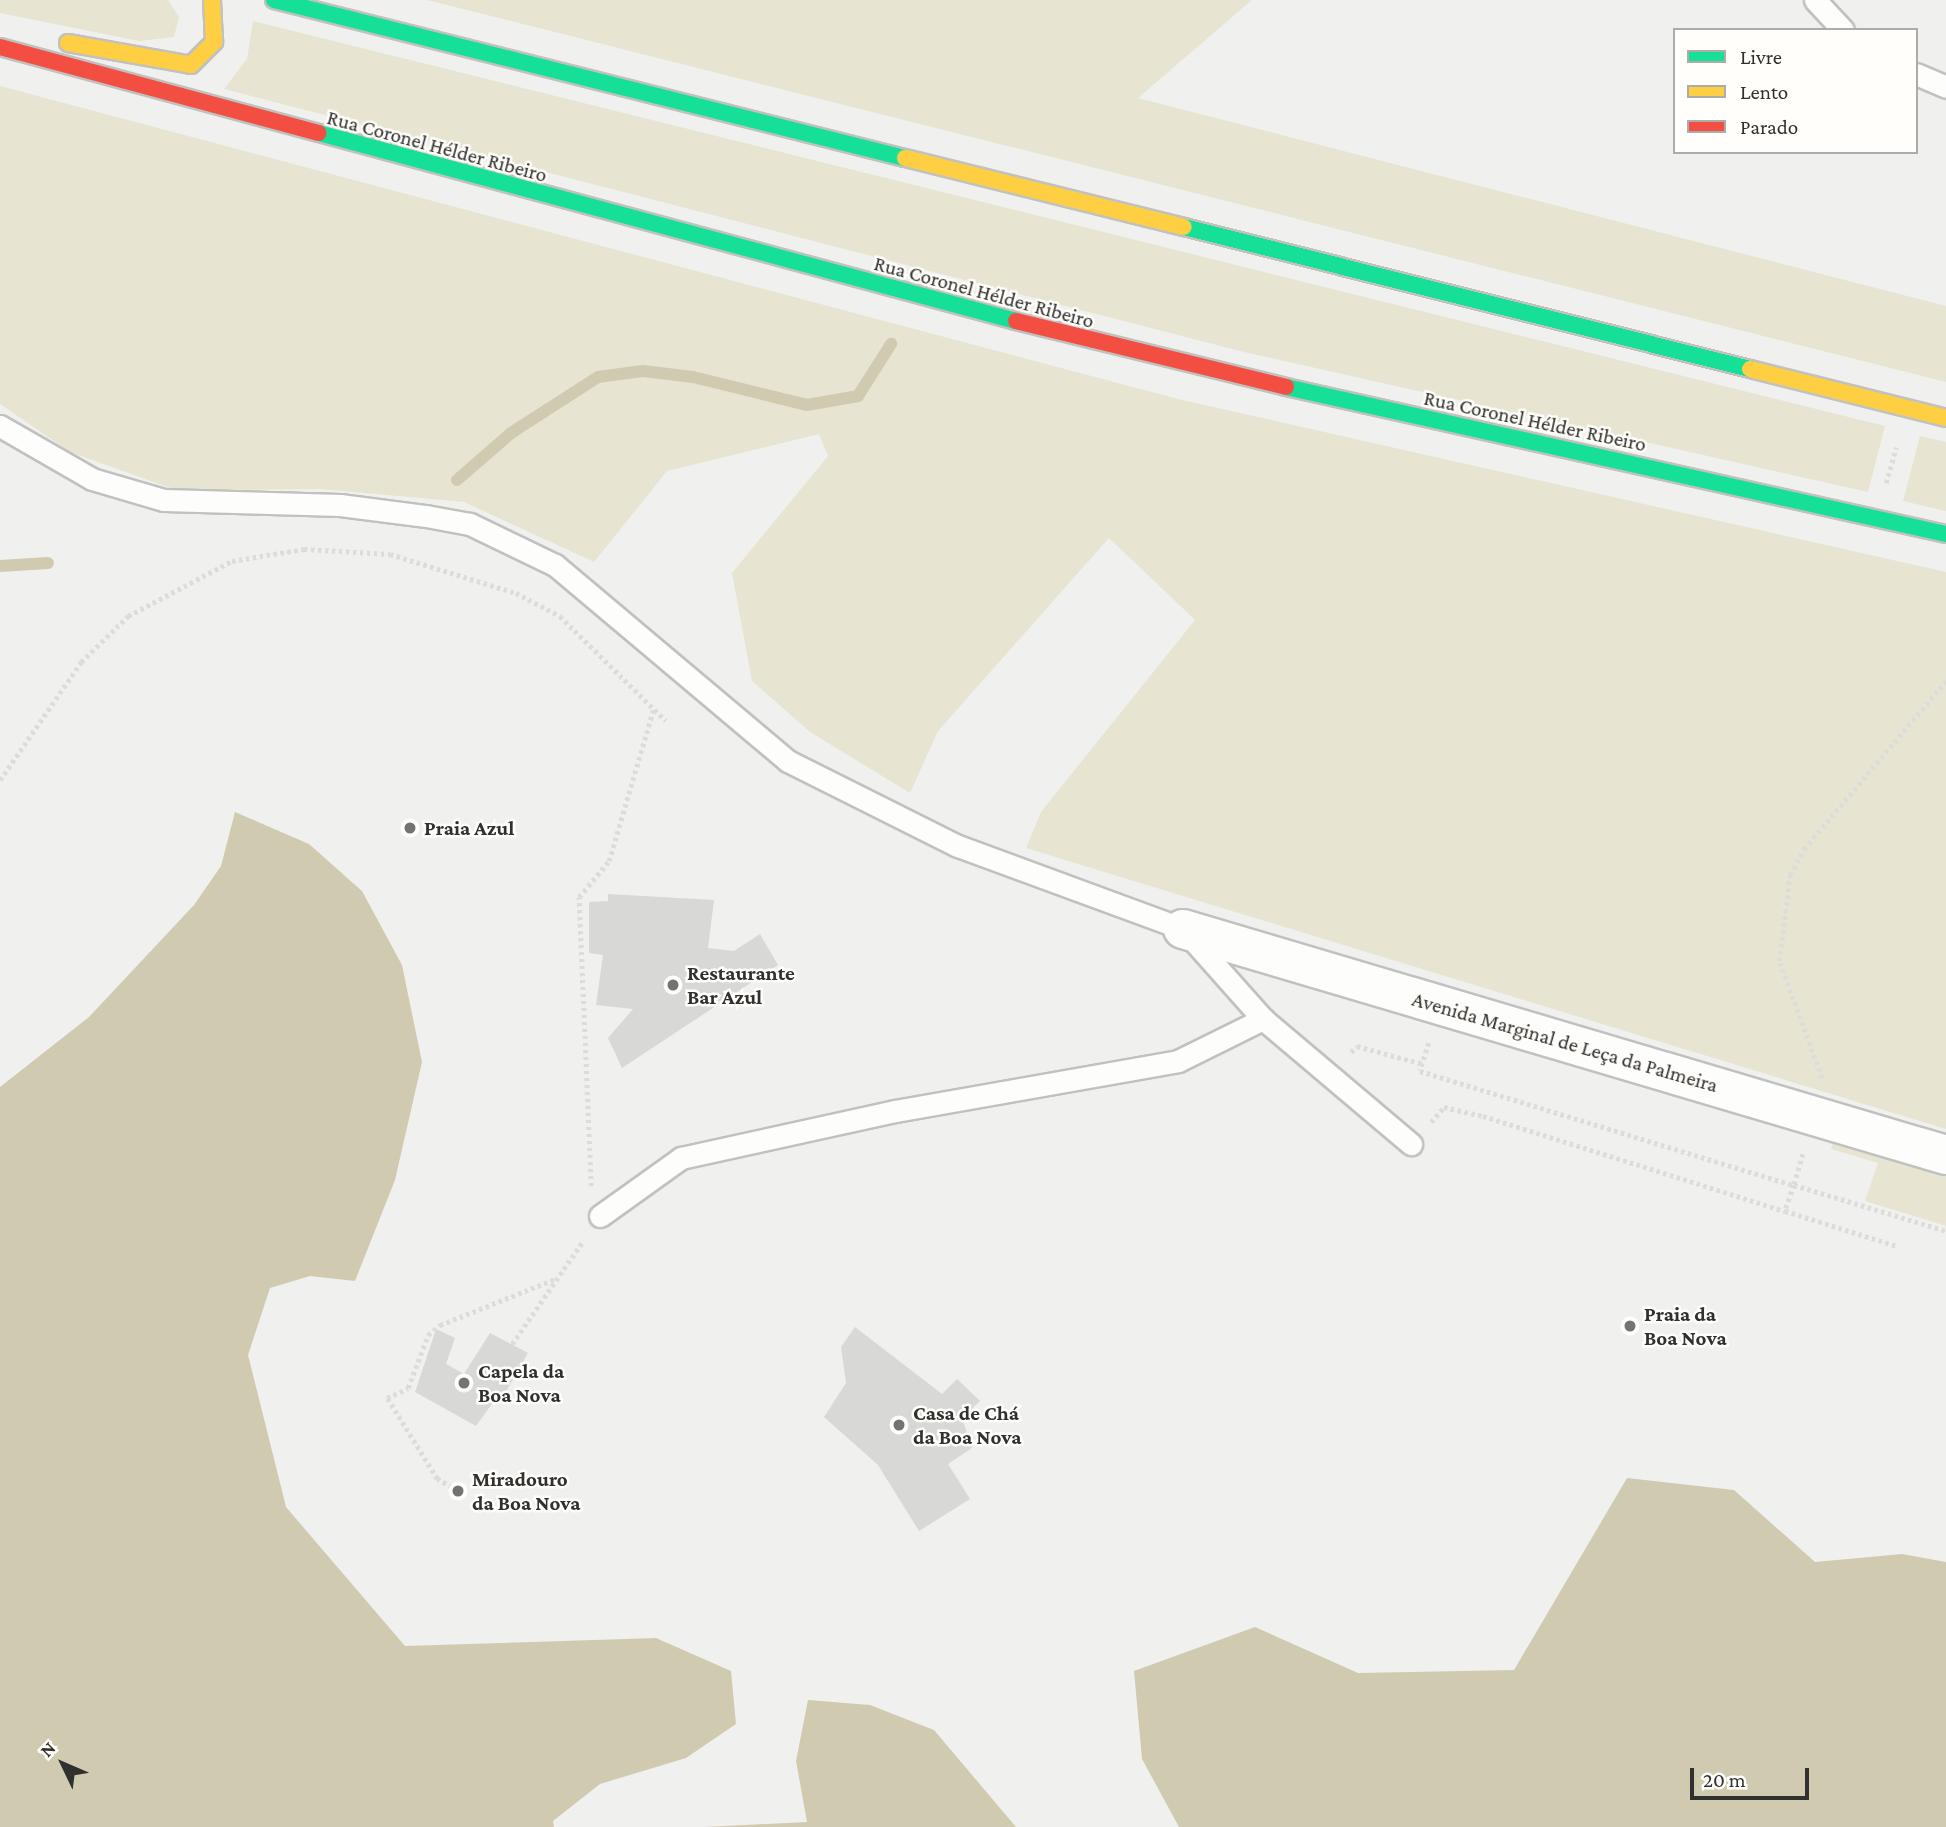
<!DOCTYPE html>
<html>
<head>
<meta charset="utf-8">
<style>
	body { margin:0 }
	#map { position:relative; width:1946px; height:1827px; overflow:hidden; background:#f0f0ee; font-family:"Crimson Pro",serif }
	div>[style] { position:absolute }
	.green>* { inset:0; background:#e8e4d2 }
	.water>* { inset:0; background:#d0cbb0 }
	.stream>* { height:12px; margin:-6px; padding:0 6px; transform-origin:6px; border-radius:6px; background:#d0cbb0 }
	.building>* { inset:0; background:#d8d8d6 }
	.path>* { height:4.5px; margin-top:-2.25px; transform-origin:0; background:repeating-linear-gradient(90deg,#dcdcdb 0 3.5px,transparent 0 7px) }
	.roads { filter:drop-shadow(2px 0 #c1c1c0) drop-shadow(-2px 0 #c1c1c0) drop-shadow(0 2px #c1c1c0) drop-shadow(0 -2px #c1c1c0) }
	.lane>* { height:21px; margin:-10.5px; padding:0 10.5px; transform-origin:10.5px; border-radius:10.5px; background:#fdfdfc }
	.street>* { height:38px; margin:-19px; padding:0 19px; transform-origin:19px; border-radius:19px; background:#fdfdfc }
	.fast>* { height:16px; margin:-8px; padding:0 8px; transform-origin:8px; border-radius:8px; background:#16e098 }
	.slow>* { height:16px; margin:-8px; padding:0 8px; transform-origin:8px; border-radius:8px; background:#ffcf43 }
	.jam>* { height:16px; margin:-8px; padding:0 8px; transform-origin:8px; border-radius:8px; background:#f24e42 }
	.dots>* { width:19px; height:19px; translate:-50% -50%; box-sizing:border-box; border:4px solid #fffefa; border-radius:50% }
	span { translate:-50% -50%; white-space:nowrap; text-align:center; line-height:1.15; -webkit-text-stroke:5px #fffefa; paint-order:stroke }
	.street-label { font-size:21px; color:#30302e }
	.poi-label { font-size:21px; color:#30302e; font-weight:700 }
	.left { translate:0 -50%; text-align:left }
	.legend { position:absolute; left:1673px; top:28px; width:245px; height:126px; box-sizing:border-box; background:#fffefa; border:2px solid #acaca8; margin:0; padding:9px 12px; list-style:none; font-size:21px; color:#30302e }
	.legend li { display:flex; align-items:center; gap:14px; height:35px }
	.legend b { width:35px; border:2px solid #acaca8 }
	.north { position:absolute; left:28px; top:1729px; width:70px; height:70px; -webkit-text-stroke:5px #fffefa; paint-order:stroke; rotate:314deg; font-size:19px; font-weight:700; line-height:28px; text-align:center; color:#30302e }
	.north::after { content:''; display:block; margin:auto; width:24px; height:32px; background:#30302e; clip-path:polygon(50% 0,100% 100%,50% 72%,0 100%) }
	.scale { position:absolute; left:1690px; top:1768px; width:119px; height:32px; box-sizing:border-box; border:4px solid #30302e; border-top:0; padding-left:9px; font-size:21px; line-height:24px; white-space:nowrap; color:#30302e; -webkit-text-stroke:5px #fffefa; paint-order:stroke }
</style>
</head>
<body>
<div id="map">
	<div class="green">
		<i style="clip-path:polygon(0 0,168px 0,179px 17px,174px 37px,139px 41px,0 13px)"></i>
		<i style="clip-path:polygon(427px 0,1252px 0,1138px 98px,1946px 306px,1946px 382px)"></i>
		<i style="clip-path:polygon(253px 21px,1885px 426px,1868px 492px,1244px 352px,224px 89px,247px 59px)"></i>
		<i style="clip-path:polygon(0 86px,1178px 399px,1946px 572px,1946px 1129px,1026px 848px,1041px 812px,1195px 620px,1109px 538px,938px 731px,910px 793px,810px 732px,752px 681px,732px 573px,828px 456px,819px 434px,667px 471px,594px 562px,464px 502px,321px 489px,176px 490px,70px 452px,0 404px)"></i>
		<i style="clip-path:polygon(1920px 436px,1946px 442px,1946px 511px,1903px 501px)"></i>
		<i style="clip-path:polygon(1834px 1140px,1946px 1174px,1946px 1226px,1865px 1201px,1878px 1163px,1831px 1149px)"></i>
	</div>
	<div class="water">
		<i style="clip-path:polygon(235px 812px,309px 844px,362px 891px,402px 965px,422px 1062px,395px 1180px,355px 1281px,310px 1276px,270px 1288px,248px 1355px,286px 1507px,405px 1646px,656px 1638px,731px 1671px,736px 1724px,686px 1758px,600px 1784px,553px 1821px,554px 1827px,0 1827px,0 1087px,89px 1017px,194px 905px,221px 866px)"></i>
		<i style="clip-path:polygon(1627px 1478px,1734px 1490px,1815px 1562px,1902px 1554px,1946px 1562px,1946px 1827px,1179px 1827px,1142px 1759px,1134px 1671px,1255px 1627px,1358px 1673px,1514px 1670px)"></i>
		<i style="clip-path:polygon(808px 1700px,870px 1705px,934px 1730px,1016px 1827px,704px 1827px,807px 1822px,796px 1761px)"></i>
	</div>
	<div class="stream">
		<i style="left:457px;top:480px;width:72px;rotate:-41deg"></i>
		<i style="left:511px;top:433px;width:103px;rotate:-32.8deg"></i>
		<i style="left:598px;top:377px;width:45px;rotate:-7.6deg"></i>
		<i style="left:643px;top:371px;width:50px;rotate:6.8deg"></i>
		<i style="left:693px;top:377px;width:117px;rotate:13.8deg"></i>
		<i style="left:807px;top:405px;width:52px;rotate:-10deg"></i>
		<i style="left:858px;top:396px;width:62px;rotate:-57.6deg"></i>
		<i style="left:0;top:566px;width:48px;rotate:-3.6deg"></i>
	</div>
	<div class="building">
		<i style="clip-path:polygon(608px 894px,714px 900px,708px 948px,734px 951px,760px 934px,778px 965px,622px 1068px,608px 1038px,633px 1009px,596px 1005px,603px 955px,589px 953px,589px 902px,608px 901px)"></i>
		<i style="clip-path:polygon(855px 1327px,942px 1394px,957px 1379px,980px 1401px,962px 1418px,972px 1448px,948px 1464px,970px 1499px,919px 1531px,878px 1465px,824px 1417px,846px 1383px,841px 1347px)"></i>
		<i style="clip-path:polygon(436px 1329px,455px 1338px,446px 1364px,464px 1374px,490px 1333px,528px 1353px,499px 1404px,494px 1401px,476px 1426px,415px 1392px)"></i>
	</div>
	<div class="path">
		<i style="left:1886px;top:483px;width:37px;rotate:-74deg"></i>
		<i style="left:0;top:780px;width:143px;rotate:-55.5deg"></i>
		<i style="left:81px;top:662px;width:66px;rotate:-44.4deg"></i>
		<i style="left:128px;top:616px;width:118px;rotate:-27.9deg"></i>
		<i style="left:232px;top:561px;width:73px;rotate:-9.5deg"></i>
		<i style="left:304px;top:549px;width:86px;rotate:3.3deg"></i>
		<i style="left:390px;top:554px;width:132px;rotate:17.2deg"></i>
		<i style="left:516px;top:593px;width:50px;rotate:27.6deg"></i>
		<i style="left:560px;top:616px;width:149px;rotate:44.7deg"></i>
		<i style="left:1429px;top:1043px;width:29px;rotate:108deg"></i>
		<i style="left:1420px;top:1071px;width:391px;rotate:17deg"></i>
		<i style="left:1794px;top:1185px;width:28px;rotate:109deg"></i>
		<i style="left:1785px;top:1211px;width:117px;rotate:17.4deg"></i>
		<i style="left:1351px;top:1052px;width:8px;rotate:-45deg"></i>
		<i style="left:1357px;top:1046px;width:68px;rotate:15.3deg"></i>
		<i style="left:1822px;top:1078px;width:125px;rotate:-110.2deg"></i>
		<i style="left:1779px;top:961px;width:87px;rotate:-82.7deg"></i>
		<i style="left:1790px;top:875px;width:30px;rotate:-62deg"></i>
		<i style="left:1804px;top:849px;width:220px;rotate:-49.8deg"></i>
		<i style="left:1431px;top:1122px;width:20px;rotate:-49deg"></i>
		<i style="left:1444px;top:1107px;width:40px;rotate:13deg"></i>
		<i style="left:1483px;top:1116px;width:317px;rotate:17.5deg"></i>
		<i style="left:1803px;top:1154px;width:32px;rotate:106deg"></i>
		<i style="left:1794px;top:1185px;width:159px;rotate:16.8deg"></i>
		<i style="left:591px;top:1186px;width:289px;rotate:-92.4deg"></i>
		<i style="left:579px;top:897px;width:47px;rotate:-50.2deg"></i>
		<i style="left:609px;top:861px;width:160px;rotate:-73.7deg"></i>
		<i style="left:512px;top:1344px;width:125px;rotate:-55.4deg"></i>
		<i style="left:458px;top:1491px;width:24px;rotate:-150deg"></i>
		<i style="left:437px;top:1479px;width:95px;rotate:-121.7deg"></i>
		<i style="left:387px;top:1398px;width:23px;rotate:-25deg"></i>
		<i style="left:408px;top:1388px;width:57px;rotate:-69.3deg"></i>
		<i style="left:428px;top:1335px;width:16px;rotate:-40deg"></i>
		<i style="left:440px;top:1325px;width:124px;rotate:-21.8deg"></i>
	</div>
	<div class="roads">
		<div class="lane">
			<i style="left:1815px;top:0;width:41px;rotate:47deg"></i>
			<i style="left:1916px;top:74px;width:33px;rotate:23deg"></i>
			<i style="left:0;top:426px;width:106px;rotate:29.9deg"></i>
			<i style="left:92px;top:479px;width:75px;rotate:16.3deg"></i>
			<i style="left:164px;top:500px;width:176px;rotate:1.6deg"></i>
			<i style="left:340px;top:505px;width:87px;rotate:7.3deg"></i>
			<i style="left:426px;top:516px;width:45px;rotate:10.3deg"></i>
			<i style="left:470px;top:524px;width:94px;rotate:25.8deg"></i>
			<i style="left:555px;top:565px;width:304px;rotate:40.1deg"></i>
			<i style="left:788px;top:761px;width:190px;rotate:26.6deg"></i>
			<i style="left:958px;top:846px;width:240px;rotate:20.2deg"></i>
			<i style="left:1183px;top:929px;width:120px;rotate:48.4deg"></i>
			<i style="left:1263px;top:1019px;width:194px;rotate:40.2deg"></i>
			<i style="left:600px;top:1216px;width:100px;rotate:-35.6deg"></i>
			<i style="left:681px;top:1158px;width:219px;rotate:-12.4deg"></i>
			<i style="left:895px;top:1111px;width:287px;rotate:-10deg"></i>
			<i style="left:1178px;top:1061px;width:95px;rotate:-26.3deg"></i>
		</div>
		<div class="street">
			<i style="left:1183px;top:929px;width:796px;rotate:16.5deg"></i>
		</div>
		<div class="fast">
			<i style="left:274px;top:0;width:650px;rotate:14.06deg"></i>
			<i style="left:319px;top:133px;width:722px;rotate:15.1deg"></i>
			<i style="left:1184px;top:227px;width:584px;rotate:14.08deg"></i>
			<i style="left:1286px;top:387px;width:676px;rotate:12.56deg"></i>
		</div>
		<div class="slow">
			<i style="left:68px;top:43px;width:125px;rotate:10.1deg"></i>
			<i style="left:191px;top:65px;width:33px;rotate:-45deg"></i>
			<i style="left:214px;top:42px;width:42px;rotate:-92.7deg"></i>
			<i style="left:905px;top:158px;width:287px;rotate:13.9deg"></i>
			<i style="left:1750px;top:369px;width:202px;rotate:14deg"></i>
		</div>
		<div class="jam">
			<i style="left:0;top:47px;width:330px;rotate:15.1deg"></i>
			<i style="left:1016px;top:321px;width:278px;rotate:13.7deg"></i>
		</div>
	</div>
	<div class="dots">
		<i style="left:410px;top:828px;background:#737371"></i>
		<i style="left:673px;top:985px;background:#737371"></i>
		<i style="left:1630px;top:1326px;background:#737371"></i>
		<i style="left:464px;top:1383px;background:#737371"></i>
		<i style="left:899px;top:1425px;background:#737371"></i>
		<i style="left:458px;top:1491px;background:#737371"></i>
	</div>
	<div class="street-label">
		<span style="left:437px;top:146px;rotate:15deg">Rua Coronel Hélder Ribeiro</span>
		<span style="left:984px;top:292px;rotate:15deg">Rua Coronel Hélder Ribeiro</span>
		<span style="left:1535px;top:421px;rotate:12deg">Rua Coronel Hélder Ribeiro</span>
		<span style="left:1565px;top:1042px;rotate:16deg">Avenida Marginal de Leça da Palmeira</span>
	</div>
	<div class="poi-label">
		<span class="left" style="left:424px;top:828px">Praia Azul</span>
		<span class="left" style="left:687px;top:985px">Restaurante<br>Bar Azul</span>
		<span class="left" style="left:1644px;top:1326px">Praia da<br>Boa Nova</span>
		<span class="left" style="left:478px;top:1383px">Capela da<br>Boa Nova</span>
		<span class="left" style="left:913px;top:1425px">Casa de Chá<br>da Boa Nova</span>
		<span class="left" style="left:472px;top:1491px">Miradouro<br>da Boa Nova</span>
	</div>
	<ul class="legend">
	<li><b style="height:9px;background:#16e098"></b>Livre</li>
	<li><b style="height:9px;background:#ffcf43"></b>Lento</li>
	<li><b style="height:9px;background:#f24e42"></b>Parado</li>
	</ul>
	<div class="north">N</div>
	<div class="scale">20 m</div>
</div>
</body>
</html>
